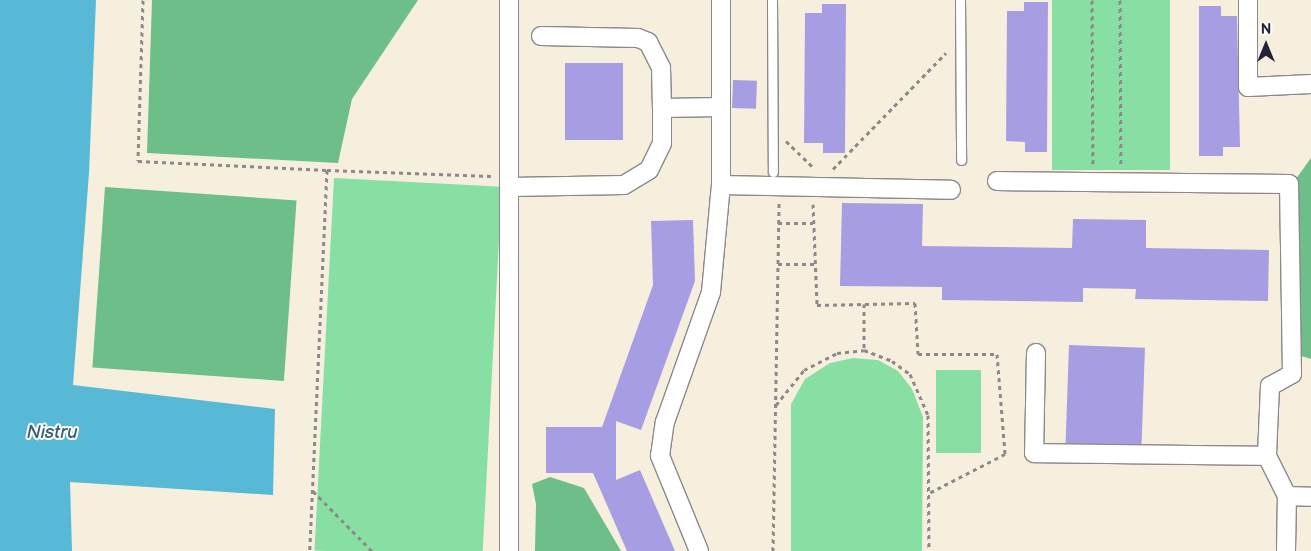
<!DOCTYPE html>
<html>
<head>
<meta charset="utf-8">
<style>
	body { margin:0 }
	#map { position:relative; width:1311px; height:551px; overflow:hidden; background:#f6efdd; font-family:"Balsamiq Sans",sans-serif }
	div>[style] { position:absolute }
	.green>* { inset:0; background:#87dfa3; transform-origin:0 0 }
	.forest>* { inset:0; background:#6dbe89; transform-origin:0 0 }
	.water>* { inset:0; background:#58b9d6 }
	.building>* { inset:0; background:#a79de2; transform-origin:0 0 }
	.path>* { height:3px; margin-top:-1.5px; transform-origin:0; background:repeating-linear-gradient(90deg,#8c888c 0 4px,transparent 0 8px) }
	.roads { filter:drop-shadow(1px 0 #8c888c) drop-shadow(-1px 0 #8c888c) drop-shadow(0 1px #8c888c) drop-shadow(0 -1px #8c888c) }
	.service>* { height:9px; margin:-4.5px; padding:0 4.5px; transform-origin:4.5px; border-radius:4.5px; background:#fff }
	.minor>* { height:18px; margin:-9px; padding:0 9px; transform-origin:9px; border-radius:9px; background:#fff }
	span { translate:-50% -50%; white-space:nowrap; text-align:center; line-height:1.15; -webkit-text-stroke:4px #fdfcf7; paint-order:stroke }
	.water-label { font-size:19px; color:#385e79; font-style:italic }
	.north { position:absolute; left:1241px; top:20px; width:50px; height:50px; -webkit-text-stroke:4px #fdfcf7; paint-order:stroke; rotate:0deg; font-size:14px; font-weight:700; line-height:20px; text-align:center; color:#22223b }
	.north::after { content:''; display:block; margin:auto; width:18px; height:22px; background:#22223b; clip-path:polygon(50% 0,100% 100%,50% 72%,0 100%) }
</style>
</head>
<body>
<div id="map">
	<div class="green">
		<i style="left:1052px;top:0;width:118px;height:170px"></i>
		<i style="left:334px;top:178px;width:168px;height:373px;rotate:3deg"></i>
		<i style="clip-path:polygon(853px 358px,878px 360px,898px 371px,912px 389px,923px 417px,922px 551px,791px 551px,791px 404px,805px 379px,830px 363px)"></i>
		<i style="left:936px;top:370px;width:45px;height:83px"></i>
	</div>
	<div class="forest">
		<i style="clip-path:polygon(152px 0,418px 0,352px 99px,338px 163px,147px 153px)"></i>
		<i style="clip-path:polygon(1311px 158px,1311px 359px,1295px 354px,1293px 183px)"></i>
		<i style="left:105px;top:187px;width:192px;height:181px;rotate:4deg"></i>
		<i style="clip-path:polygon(550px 477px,584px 488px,621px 551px,535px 551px,536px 504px,532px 484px)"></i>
	</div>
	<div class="water">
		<i style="clip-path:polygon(0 0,96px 0,89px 173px,73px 385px,275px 409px,273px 495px,70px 482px,72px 551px,0 551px)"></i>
	</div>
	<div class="building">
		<i style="clip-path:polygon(1024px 2px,1048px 2px,1047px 152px,1025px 152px,1025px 142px,1006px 141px,1007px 11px,1024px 11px)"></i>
		<i style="clip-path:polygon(822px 4px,846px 4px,845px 153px,823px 153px,823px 143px,804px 143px,805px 13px,822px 13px)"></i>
		<i style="clip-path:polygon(1199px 6px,1221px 6px,1221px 16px,1237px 16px,1240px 147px,1223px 147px,1223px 156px,1199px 156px)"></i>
		<i style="left:565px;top:63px;width:58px;height:77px"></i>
		<i style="left:733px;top:80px;width:24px;height:28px;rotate:2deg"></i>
		<i style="clip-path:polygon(842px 203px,923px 204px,922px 246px,1072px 248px,1073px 219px,1146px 220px,1146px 248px,1269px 250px,1268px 301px,1135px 299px,1136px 289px,1083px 288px,1083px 302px,942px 300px,942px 287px,840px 286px)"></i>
		<i style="clip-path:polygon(693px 220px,695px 281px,641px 430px,616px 421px,616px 480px,640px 470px,675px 551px,627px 551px,593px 473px,546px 473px,546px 427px,602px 427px,653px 285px,651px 221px)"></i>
		<i style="left:1069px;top:345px;width:76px;height:98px;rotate:2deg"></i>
	</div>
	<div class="path">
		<i style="left:143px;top:0;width:161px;rotate:91.8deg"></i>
		<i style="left:138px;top:161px;width:189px;rotate:2.7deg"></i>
		<i style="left:327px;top:170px;width:381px;rotate:92.6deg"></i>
		<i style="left:1092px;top:0;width:164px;rotate:89.7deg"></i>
		<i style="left:1120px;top:0;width:164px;rotate:89.7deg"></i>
		<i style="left:786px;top:141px;width:39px;rotate:44deg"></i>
		<i style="left:833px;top:169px;width:162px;rotate:-45.8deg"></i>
		<i style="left:327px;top:170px;width:164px;rotate:2.1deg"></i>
		<i style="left:813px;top:204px;width:101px;rotate:87.7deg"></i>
		<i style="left:817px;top:305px;width:98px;rotate:-1.2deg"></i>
		<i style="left:915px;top:303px;width:51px;rotate:86.6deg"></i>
		<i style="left:918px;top:354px;width:79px"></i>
		<i style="left:997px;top:354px;width:100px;rotate:85.4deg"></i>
		<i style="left:1005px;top:454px;width:85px;rotate:152.8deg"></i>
		<i style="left:778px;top:223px;width:35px"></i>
		<i style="left:778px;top:264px;width:37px"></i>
		<i style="left:864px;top:304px;width:46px;rotate:90deg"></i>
		<i style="left:776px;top:405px;width:45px;rotate:-51.3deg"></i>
		<i style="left:804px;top:370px;width:37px;rotate:-27deg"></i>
		<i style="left:837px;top:353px;width:27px;rotate:-6deg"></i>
		<i style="left:864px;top:350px;width:30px;rotate:21deg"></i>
		<i style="left:892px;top:361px;width:22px;rotate:36deg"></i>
		<i style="left:910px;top:374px;width:45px;rotate:66.3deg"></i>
		<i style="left:928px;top:415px;width:136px;rotate:89.6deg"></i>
		<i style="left:313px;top:491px;width:84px;rotate:45.5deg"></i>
		<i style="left:773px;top:551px;width:348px;rotate:-89deg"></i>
	</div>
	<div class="roads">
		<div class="service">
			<i style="left:772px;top:0;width:172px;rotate:89.7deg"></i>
			<i style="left:960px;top:0;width:160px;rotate:89.6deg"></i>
		</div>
		<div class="minor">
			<i style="left:509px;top:0;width:551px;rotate:90deg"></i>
			<i style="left:1248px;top:0;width:87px;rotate:90deg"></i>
			<i style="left:1248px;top:87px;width:63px;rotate:-2.7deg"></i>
			<i style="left:541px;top:36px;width:97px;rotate:1.2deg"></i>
			<i style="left:638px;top:38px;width:11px;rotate:22deg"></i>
			<i style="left:648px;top:42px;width:29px;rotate:63deg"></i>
			<i style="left:661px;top:68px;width:40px;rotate:88.6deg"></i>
			<i style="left:997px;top:181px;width:292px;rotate:0.6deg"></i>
			<i style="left:1289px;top:184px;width:190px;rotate:89.1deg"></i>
			<i style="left:1292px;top:374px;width:25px;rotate:151deg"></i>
			<i style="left:1270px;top:386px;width:70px;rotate:92.5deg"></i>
			<i style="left:1267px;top:456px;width:45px;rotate:63.4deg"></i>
			<i style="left:721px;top:185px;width:230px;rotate:1.2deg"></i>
			<i style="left:510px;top:187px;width:114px;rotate:-1deg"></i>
			<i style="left:624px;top:185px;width:29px;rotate:-31deg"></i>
			<i style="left:649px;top:170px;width:30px;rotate:-64deg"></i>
			<i style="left:662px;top:143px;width:35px;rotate:-90deg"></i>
			<i style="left:662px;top:108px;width:59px;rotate:-1deg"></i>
			<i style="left:1036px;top:353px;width:100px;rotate:91.1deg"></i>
			<i style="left:1034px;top:453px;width:233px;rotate:0.7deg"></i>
			<i style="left:699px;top:551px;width:103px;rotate:-112.3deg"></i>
			<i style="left:660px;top:456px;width:34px;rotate:-82deg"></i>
			<i style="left:665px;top:422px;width:138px;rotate:-70.5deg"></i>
			<i style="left:711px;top:292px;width:107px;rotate:-84.7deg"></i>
			<i style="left:721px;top:185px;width:185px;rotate:-90deg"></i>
			<i style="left:1286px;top:551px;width:55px;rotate:-89deg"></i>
			<i style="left:1287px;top:496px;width:24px;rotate:2deg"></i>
		</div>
	</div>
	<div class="water-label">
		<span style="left:52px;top:433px">Nistru</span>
	</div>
	<div class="north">N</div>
</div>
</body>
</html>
